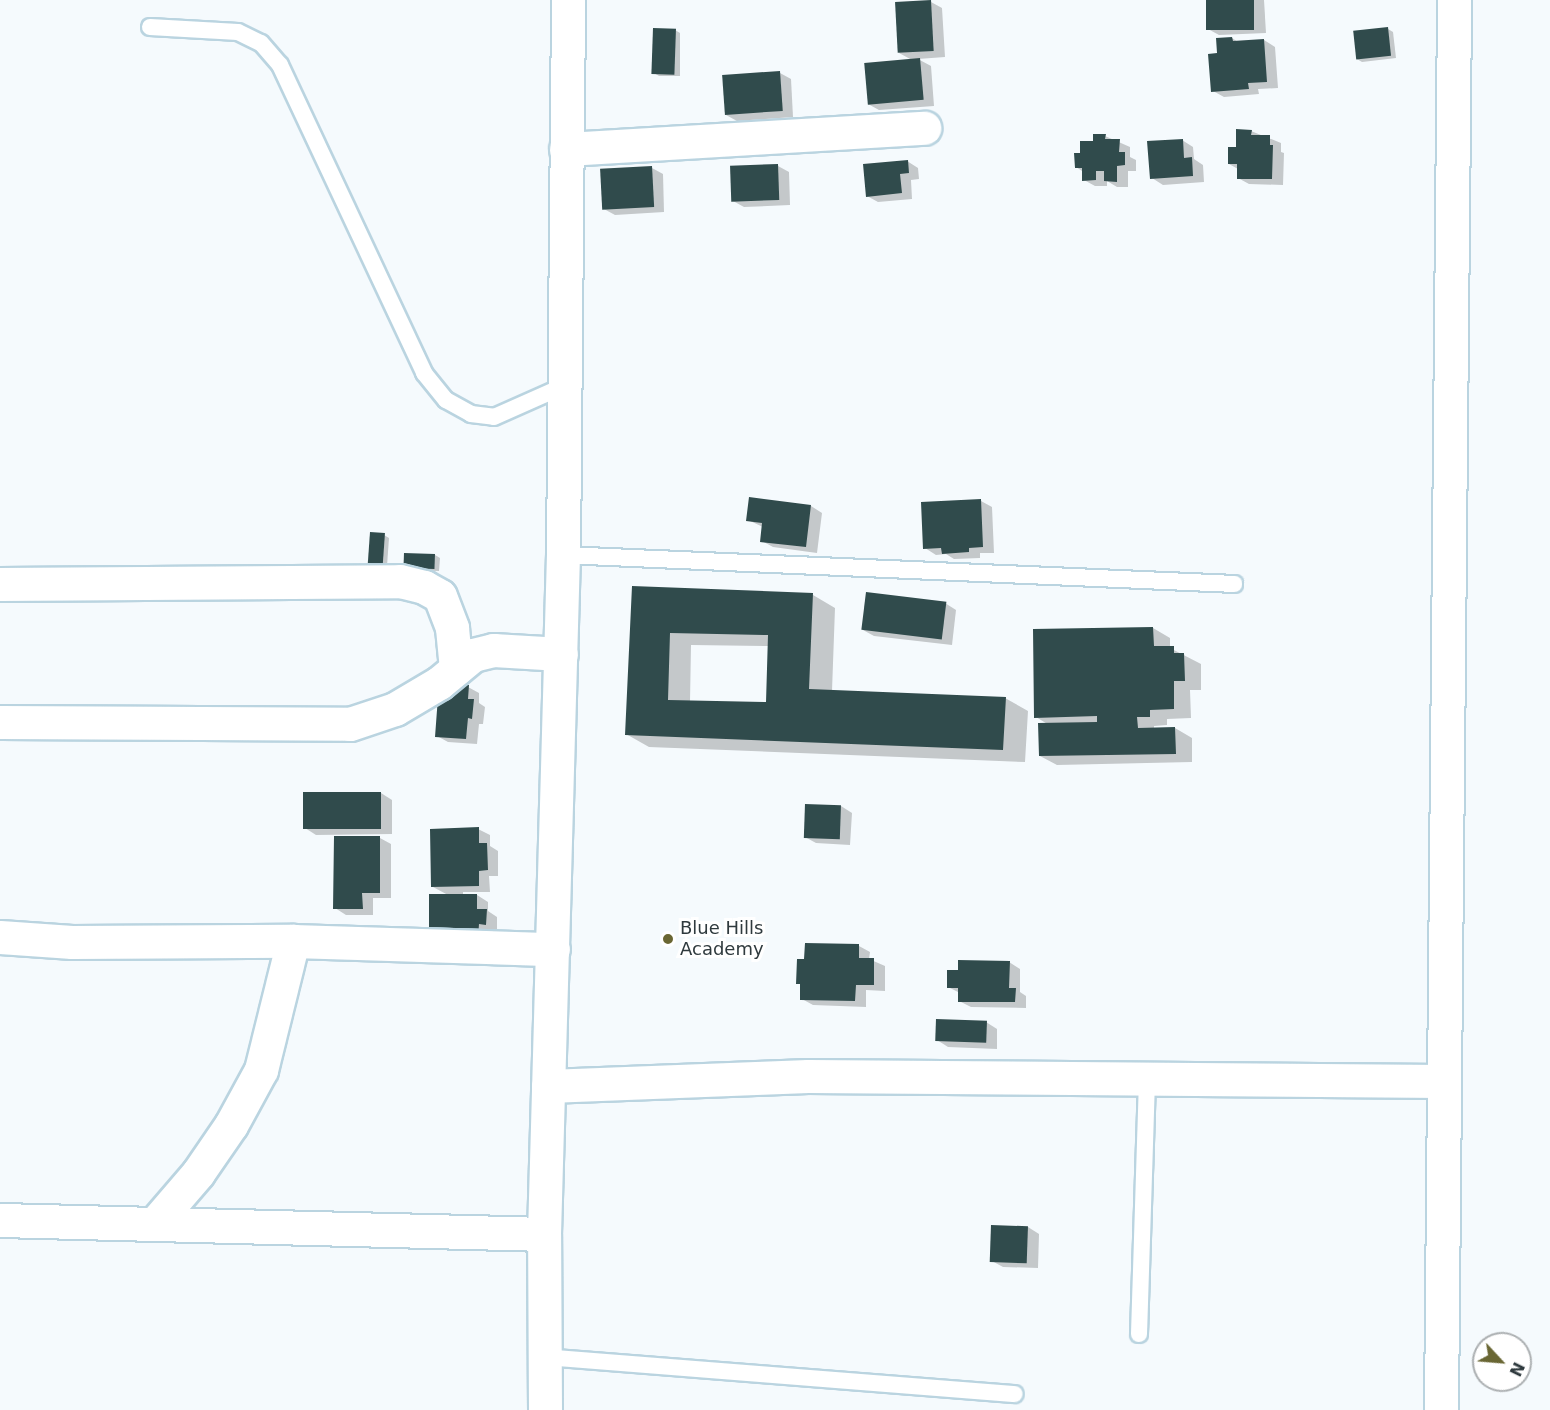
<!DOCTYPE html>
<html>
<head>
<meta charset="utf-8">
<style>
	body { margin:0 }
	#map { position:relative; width:1550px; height:1410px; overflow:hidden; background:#f5fafd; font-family:"DejaVu Sans",sans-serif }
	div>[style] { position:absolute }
	.shadow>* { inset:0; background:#0003 }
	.building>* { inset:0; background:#304b4c; transform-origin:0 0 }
	.roads { filter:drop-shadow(2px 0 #bad4e0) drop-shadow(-2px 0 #bad4e0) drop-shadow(0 2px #bad4e0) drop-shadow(0 -2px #bad4e0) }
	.lane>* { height:16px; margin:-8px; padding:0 8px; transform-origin:8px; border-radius:8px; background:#fff }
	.street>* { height:33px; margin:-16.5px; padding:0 16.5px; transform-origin:16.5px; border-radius:16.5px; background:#fff }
	.dots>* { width:16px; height:16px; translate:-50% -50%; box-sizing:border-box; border:3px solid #fff; border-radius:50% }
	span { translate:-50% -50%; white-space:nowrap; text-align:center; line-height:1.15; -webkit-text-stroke:6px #fff; paint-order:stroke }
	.poi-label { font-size:18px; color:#2f3a3e }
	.left { translate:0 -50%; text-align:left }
	.north { position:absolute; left:1472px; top:1332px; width:60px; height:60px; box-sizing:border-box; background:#fff; border:2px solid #acb0b2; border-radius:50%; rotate:116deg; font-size:16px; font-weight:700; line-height:24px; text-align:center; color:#2f3a3e }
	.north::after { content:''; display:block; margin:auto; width:21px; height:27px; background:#696633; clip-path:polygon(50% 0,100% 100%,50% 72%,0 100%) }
</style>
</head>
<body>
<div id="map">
	<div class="shadow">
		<i style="clip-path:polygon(1207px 0,1264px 0,1266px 33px,1219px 35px,1208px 29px)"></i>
		<i style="clip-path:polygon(931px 2px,942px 8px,945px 57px,918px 59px,931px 66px,934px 106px,879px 110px,868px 104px,912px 60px,899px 53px)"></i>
		<i style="clip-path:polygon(1388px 29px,1393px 32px,1396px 58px,1362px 62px,1357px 59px)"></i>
		<i style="clip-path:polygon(675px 30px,680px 33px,680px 76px,659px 76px,654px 73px)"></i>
		<i style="clip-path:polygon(1232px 38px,1238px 42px,1264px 40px,1275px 47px,1278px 88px,1258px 89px,1259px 94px,1224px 97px,1213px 91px)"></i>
		<i style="clip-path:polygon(780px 73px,791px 79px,793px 117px,737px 121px,726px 115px)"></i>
		<i style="clip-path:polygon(1251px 131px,1281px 143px,1281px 152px,1284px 153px,1283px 185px,1249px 184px,1238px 178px,1238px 169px,1229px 164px)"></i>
		<i style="clip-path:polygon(1105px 136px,1130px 147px,1130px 157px,1136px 160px,1136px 171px,1128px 171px,1128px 187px,1117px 187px,1107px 181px,1107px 186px,1095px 186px,1084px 180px,1082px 171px,1076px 167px,1082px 155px,1094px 142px)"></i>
		<i style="clip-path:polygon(1182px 140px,1193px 147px,1194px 159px,1203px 165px,1204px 182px,1163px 185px,1152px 178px)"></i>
		<i style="clip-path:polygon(907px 161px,918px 168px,919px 179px,911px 180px,912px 199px,878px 202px,867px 196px)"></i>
		<i style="clip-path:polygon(778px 166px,789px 172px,790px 205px,744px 207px,733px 201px)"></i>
		<i style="clip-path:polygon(652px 168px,663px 174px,664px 212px,615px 215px,604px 209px)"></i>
		<i style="clip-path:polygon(981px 501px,992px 507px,994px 553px,980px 553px,980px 558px,954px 559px,946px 554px,936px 555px,925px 548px)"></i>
		<i style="clip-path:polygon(811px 506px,822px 513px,817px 553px,773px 547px,762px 541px,763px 527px,748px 520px)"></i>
		<i style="clip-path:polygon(384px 535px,389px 538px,387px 566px,375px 565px,370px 563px)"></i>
		<i style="clip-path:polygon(435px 555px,440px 558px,439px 571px,410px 570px)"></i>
		<i style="clip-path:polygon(evenodd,633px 588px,813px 595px,835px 608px,832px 691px,1005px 698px,1028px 711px,1025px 762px,649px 747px,626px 734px,633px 588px,691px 645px,770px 646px,768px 703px,690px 702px,691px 645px)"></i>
		<i style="clip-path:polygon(945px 603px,956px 610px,952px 645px,874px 636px,863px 630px)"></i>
		<i style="clip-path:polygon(1153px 628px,1170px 638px,1170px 648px,1201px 664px,1201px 690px,1190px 690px,1191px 718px,1167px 719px,1167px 725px,1154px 726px,1154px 729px,1175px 728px,1192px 738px,1192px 762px,1057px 765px,1040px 756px,1049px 725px,1036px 717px)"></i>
		<i style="clip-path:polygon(468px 687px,479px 693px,479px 703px,485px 707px,483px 724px,479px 724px,477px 744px,448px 742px,437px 736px)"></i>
		<i style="clip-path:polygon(381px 793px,392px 800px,392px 834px,316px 835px,305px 828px)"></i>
		<i style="clip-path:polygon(841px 806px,852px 813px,850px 845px,816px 843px,805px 837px)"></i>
		<i style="clip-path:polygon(478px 829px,490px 835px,490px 846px,498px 851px,498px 876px,489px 876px,490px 892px,463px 892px,463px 895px,477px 895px,488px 902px,488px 911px,497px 917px,497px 930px,489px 930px,489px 944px,448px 895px,433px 887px)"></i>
		<i style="clip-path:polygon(380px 838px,391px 844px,391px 898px,373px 898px,373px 915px,346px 915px,335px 908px)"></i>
		<i style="clip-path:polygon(859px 946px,870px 952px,869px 959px,885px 966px,885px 991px,866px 990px,866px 1007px,813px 1005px,802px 999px,802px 985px,798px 983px,806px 960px)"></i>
		<i style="clip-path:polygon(1009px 962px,1020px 969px,1020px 992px,1026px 996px,1026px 1008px,971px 1007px,959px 1001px,960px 993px,948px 987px)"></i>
		<i style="clip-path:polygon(986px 1022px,997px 1029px,997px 1049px,948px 1047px,937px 1040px)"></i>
		<i style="clip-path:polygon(1028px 1227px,1039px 1234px,1038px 1268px,1003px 1267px,992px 1261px)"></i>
	</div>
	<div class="building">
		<i style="left:931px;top:0;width:51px;height:36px;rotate:87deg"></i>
		<i style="left:1206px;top:0;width:48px;height:30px"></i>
		<i style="left:1388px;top:27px;width:29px;height:35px;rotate:84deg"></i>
		<i style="left:653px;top:28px;width:23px;height:46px;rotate:2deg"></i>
		<i style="clip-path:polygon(1232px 37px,1233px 41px,1264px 39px,1267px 82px,1248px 83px,1249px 89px,1211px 92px,1208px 54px,1217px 53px,1216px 38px)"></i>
		<i style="left:920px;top:58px;width:42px;height:56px;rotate:85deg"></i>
		<i style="left:780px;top:71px;width:40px;height:58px;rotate:86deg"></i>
		<i style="clip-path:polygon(1236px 129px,1252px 130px,1251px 135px,1270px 135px,1270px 145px,1273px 145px,1272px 179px,1237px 179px,1237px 164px,1228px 164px,1228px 147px,1236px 147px)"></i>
		<i style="clip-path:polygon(1093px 134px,1106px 134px,1105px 139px,1120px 139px,1119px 152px,1125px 152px,1125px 165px,1117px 166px,1117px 182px,1104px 181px,1104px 171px,1096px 171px,1096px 180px,1082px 181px,1082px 168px,1075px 168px,1074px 153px,1080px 153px,1080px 141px,1093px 141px)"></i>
		<i style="clip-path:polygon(1183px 139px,1184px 158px,1192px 157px,1193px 176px,1150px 179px,1147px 141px)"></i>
		<i style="clip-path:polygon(908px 160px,909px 173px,900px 174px,902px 193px,866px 197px,863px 164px)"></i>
		<i style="left:778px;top:164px;width:36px;height:48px;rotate:88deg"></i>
		<i style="left:652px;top:166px;width:41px;height:52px;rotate:87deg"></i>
		<i style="clip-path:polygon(749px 497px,811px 505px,806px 547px,760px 542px,762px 523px,746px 521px)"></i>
		<i style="clip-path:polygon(981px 499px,983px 547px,969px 548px,969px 552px,942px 554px,941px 548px,923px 549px,921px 502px)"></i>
		<i style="left:370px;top:532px;width:15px;height:31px;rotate:4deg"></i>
		<i style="left:404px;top:553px;width:31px;height:15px;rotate:2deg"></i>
		<i style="clip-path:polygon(evenodd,632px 586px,813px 593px,809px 689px,1006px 697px,1003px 750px,625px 735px,632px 586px,670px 633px,768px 635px,766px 702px,668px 700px,670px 633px)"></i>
		<i style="left:866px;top:592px;width:81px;height:38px;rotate:7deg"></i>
		<i style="clip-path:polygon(1153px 627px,1154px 646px,1174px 646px,1174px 653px,1184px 653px,1185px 681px,1174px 681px,1174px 709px,1150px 710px,1150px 717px,1137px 717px,1138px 728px,1175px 727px,1176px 754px,1039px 756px,1038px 723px,1097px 722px,1097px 716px,1034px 718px,1033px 629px)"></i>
		<i style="clip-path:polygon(439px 683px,469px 685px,468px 699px,474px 699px,472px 719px,468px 718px,466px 739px,435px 737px)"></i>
		<i style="left:303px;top:792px;width:78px;height:37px"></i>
		<i style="left:805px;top:804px;width:36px;height:34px;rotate:2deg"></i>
		<i style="clip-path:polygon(479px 827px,479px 843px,487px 843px,488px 870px,479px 871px,479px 886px,431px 887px,430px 829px)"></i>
		<i style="clip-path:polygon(334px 836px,380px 836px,380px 893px,362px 893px,363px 909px,333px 909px)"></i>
		<i style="clip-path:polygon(429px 894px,477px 894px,477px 909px,487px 909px,486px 925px,479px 924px,478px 938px,429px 939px)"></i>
		<i style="clip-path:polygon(805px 943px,859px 944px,859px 958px,874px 958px,874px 985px,856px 985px,855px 1001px,800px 1000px,800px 984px,796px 984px,797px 959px,804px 959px)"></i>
		<i style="clip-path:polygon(958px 960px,1010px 961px,1009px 988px,1016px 988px,1015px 1002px,958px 1002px,958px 988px,947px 988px,947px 970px,958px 970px)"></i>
		<i style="left:936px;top:1019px;width:51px;height:22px;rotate:2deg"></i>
		<i style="left:991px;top:1225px;width:37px;height:37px;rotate:2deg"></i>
	</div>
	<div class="roads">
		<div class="lane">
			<i style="left:150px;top:27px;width:88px;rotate:3.3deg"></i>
			<i style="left:238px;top:32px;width:25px;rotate:26deg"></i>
			<i style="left:261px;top:43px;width:29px;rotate:49deg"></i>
			<i style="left:280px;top:65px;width:340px;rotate:64.9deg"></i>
			<i style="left:424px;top:373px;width:35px;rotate:51deg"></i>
			<i style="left:446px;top:400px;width:29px;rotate:29deg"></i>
			<i style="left:471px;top:414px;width:23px;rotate:7deg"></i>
			<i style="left:494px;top:417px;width:77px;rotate:-23.9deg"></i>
			<i style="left:563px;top:555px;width:672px;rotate:2.47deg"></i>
			<i style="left:1139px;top:1334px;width:255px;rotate:-88.2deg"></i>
			<i style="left:544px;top:1357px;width:472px;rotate:4.5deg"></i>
		</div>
		<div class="street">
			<i style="left:566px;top:149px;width:359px;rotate:-3.4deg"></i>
			<i style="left:0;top:584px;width:400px;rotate:-0.4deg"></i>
			<i style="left:400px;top:581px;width:25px;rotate:14deg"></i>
			<i style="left:424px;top:587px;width:18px;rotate:29deg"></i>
			<i style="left:440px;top:596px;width:34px;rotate:69deg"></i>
			<i style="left:452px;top:628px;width:41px;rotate:84.4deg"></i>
			<i style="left:0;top:722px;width:350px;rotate:0.3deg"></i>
			<i style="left:350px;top:724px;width:47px;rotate:-18.4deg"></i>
			<i style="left:395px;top:709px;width:51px;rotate:-30.6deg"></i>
			<i style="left:439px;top:683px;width:44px;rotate:-39.5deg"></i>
			<i style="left:473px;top:655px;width:21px;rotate:-14deg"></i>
			<i style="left:493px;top:650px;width:68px;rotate:3.4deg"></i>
			<i style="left:0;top:937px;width:72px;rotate:4deg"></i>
			<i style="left:72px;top:942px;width:221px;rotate:-0.3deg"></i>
			<i style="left:293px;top:941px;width:260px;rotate:1.8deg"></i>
			<i style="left:548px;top:1086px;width:260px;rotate:-2.2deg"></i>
			<i style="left:808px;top:1076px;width:635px;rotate:0.45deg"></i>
			<i style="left:0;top:1220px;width:544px;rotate:1.47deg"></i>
			<i style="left:156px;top:1222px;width:65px;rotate:-49.4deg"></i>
			<i style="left:198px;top:1173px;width:58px;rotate:-55.5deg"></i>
			<i style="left:231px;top:1125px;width:63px;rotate:-61.4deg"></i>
			<i style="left:261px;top:1070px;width:133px;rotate:-76.1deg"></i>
			<i style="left:545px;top:1410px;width:176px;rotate:-90.3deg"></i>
			<i style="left:544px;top:1234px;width:679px;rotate:-88.4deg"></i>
			<i style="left:563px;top:555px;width:555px;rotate:-89.48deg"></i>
			<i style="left:1441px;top:1410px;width:1410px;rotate:-89.47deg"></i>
		</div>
	</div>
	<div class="dots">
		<i style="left:668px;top:939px;background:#696633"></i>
	</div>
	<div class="poi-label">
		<span class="left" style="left:680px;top:939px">Blue Hills<br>Academy</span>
	</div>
	<div class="north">N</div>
</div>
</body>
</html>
